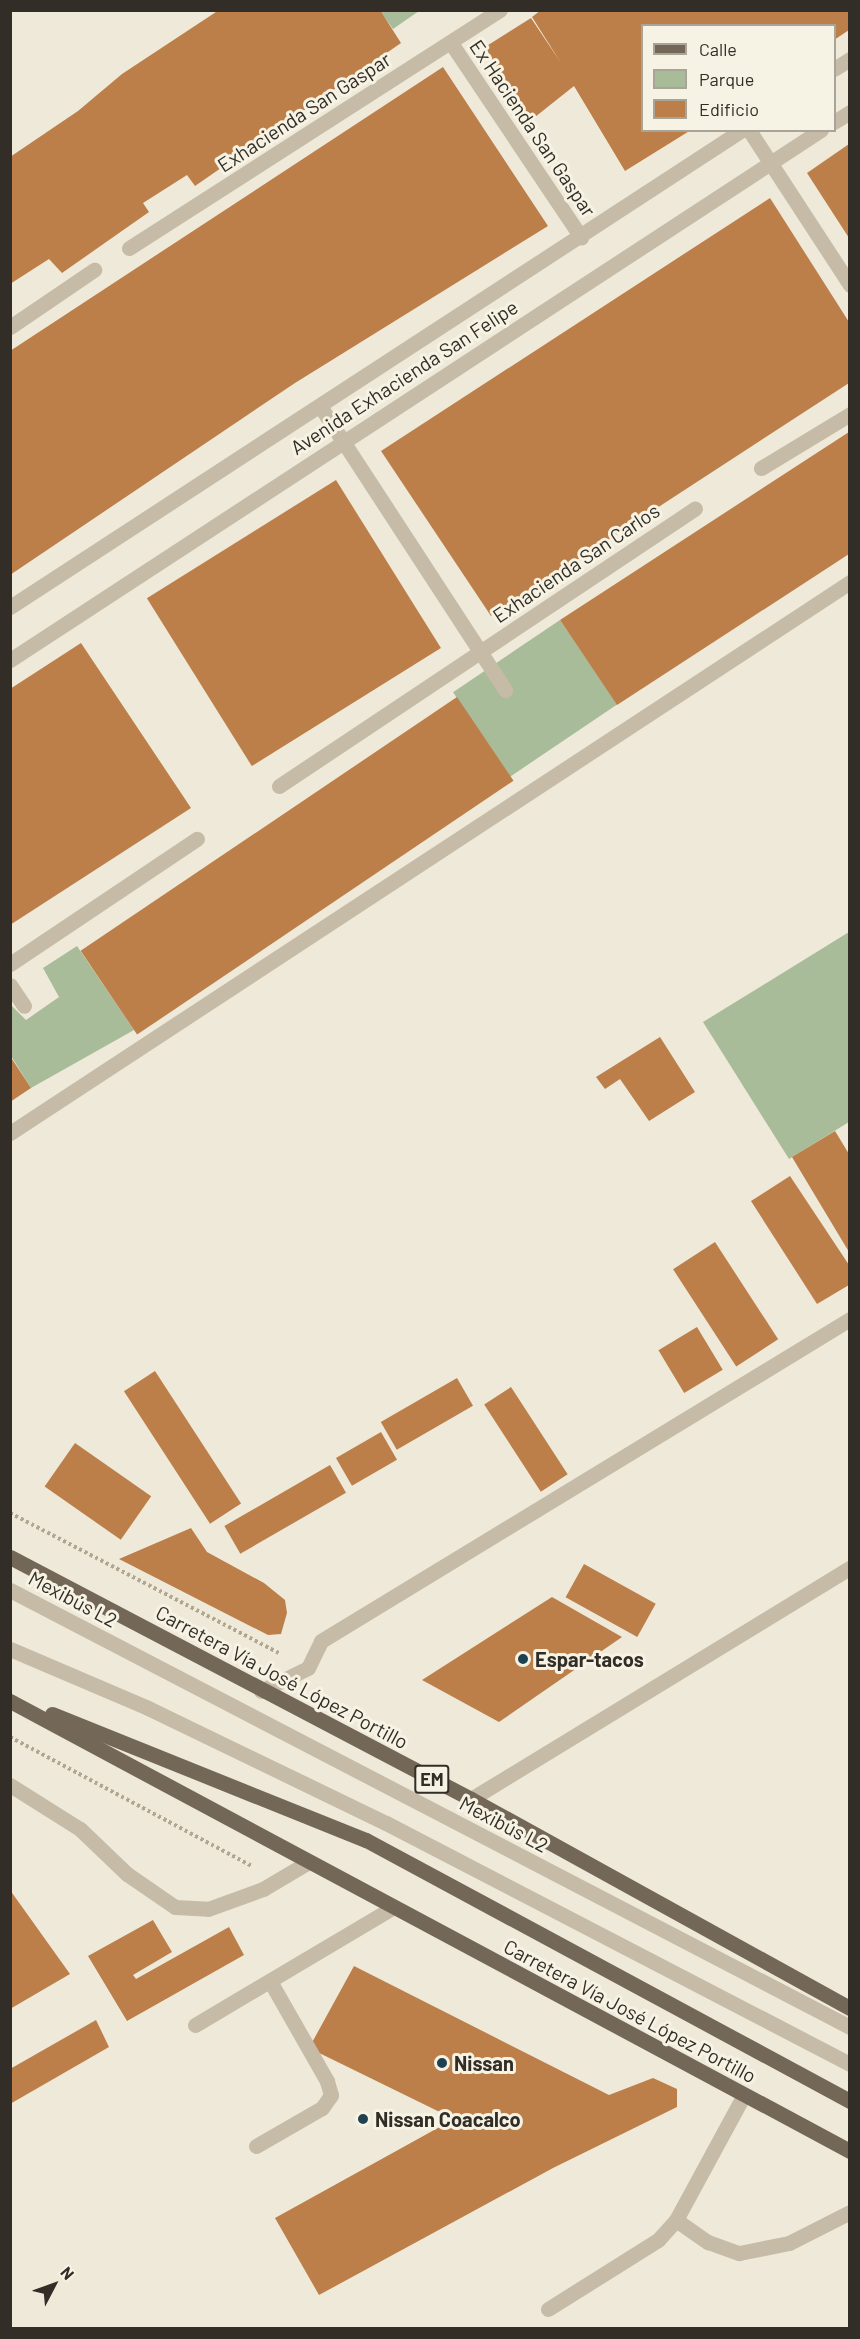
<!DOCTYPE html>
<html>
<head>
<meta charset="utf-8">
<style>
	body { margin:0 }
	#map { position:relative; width:860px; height:2339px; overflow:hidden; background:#efe9d9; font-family:Barlow,sans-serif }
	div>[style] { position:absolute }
	.green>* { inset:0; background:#a9bc9a; transform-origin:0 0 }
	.building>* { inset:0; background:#bc7f49; transform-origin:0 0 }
	.path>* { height:4px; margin-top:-2px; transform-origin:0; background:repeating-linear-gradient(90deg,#b1a690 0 3px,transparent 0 6px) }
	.minor>* { height:15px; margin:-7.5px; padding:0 7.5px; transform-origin:7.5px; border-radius:7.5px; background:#c5bba6 }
	.major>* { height:15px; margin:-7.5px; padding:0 7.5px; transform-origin:7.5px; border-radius:7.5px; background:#736758 }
	.dots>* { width:16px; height:16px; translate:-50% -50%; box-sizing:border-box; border:3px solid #f7f3e4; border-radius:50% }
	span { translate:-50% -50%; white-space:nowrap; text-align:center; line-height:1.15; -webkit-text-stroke:6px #f7f3e4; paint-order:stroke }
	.shield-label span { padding:2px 4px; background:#f7f3e4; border:2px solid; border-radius:4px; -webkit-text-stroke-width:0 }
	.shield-label { font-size:18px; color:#322d26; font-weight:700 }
	.street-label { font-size:20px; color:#322d26 }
	.poi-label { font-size:20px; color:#322d26; font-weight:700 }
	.left { translate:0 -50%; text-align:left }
	.frame { position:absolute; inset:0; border:12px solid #322d26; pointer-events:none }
	.legend { position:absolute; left:641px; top:24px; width:195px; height:108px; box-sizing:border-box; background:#f7f3e4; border:2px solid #a8a498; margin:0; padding:8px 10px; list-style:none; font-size:18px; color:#322d26 }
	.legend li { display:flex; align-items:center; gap:12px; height:30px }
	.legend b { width:30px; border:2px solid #a8a498 }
	.north { position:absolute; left:24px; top:2255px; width:60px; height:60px; -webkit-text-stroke:4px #f7f3e4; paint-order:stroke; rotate:49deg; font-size:16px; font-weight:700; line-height:24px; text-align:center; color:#322d26 }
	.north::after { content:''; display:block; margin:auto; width:21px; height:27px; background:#322d26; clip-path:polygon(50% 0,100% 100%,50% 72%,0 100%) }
</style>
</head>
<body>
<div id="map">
	<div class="green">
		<i style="clip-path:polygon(380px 11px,419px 11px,393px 29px)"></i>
		<i style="left:560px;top:620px;width:102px;height:129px;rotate:56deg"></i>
		<i style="clip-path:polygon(849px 932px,849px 1122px,789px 1159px,703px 1022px)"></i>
		<i style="clip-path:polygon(77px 946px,134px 1030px,31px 1088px,11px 1056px,10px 1004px,26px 1020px,59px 997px,43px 968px)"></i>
	</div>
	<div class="building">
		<i style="clip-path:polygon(219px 10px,380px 10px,401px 43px,195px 186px,187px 175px,143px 203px,149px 212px,62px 273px,49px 259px,10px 284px,10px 157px,78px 111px,122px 74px)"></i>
		<i style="clip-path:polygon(541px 10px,849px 10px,849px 30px,834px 40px,834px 26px,642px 26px,642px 130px,691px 130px,625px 171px,574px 86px,530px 121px,485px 47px,531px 18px,561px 63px,532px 17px)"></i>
		<i style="clip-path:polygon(443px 67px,548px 226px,295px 383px,10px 575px,10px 351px)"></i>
		<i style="clip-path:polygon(849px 144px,849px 238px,807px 173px)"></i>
		<i style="clip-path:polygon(770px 198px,849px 322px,849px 383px,491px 616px,381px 451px)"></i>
		<i style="clip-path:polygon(849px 432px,849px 554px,617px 705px,560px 620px)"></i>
		<i style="left:336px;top:480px;width:198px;height:223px;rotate:58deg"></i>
		<i style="clip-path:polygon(81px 643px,191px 808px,10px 925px,10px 689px)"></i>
		<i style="left:457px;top:697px;width:101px;height:454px;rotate:56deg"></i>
		<i style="clip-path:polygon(660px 1037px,695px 1092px,649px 1121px,620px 1079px,605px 1089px,596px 1077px)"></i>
		<i style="clip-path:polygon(10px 1056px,31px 1088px,10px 1102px)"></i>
		<i style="clip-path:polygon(835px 1131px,849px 1154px,849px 1252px,792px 1157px)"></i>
		<i style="clip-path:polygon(790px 1176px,849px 1265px,849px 1285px,817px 1304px,751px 1201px)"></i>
		<i style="left:715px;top:1242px;width:116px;height:50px;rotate:57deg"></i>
		<i style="left:697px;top:1327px;width:50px;height:45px;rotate:59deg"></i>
		<i style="left:155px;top:1371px;width:158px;height:37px;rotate:57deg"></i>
		<i style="left:457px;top:1378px;width:32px;height:88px;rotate:60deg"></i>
		<i style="left:511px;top:1387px;width:104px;height:32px;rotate:57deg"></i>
		<i style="left:381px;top:1432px;width:32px;height:52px;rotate:60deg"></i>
		<i style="left:75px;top:1443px;width:93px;height:53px;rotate:35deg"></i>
		<i style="left:330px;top:1465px;width:32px;height:122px;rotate:60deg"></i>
		<i style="clip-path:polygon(191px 1528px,207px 1552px,264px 1583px,285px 1600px,287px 1613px,281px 1634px,268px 1635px,119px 1559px)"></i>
		<i style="left:584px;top:1564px;width:82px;height:38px;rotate:29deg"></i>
		<i style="clip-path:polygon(552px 1597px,622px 1637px,499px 1722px,422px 1680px)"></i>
		<i style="clip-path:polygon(10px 1890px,70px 1974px,10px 2009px)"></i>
		<i style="clip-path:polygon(153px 1920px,172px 1952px,133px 1975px,136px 1979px,229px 1927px,244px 1955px,127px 2021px,88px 1956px)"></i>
		<i style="clip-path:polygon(354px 1966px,609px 2095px,653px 2078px,677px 2089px,677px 2107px,553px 2168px,319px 2295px,275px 2218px,454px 2119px,309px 2048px)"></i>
		<i style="clip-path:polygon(96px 2020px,109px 2047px,10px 2104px,10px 2069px)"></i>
	</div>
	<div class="path">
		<i style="left:10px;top:1513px;width:303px;rotate:27.5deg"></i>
		<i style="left:10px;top:1737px;width:274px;rotate:28.1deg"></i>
	</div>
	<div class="minor">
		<i style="left:451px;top:43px;width:234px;rotate:56.2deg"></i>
		<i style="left:834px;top:69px;width:19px;rotate:-32deg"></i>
		<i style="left:834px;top:122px;width:19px;rotate:-32deg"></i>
		<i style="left:749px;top:130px;width:185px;rotate:56.9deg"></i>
		<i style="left:129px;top:248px;width:441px;rotate:-32.7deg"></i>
		<i style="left:10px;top:327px;width:102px;rotate:-34.2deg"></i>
		<i style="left:320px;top:406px;width:339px;rotate:56.9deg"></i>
		<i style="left:761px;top:468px;width:104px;rotate:-31.2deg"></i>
		<i style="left:10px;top:607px;width:874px;rotate:-33.09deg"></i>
		<i style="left:10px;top:660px;width:969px;rotate:-33.17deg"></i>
		<i style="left:279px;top:786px;width:500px;rotate:-33.7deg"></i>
		<i style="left:10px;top:964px;width:225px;rotate:-33.8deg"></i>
		<i style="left:10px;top:985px;width:25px;rotate:56deg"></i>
		<i style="left:10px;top:1133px;width:1005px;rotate:-33.26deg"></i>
		<i style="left:10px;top:1590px;width:947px;rotate:27.49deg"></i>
		<i style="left:10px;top:1649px;width:150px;rotate:23.1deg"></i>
		<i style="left:148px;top:1708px;width:264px;rotate:25.8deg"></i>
		<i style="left:386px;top:1823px;width:523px;rotate:27.45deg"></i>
		<i style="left:261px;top:1691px;width:52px;rotate:-26.1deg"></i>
		<i style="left:308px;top:1668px;width:30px;rotate:-64deg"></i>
		<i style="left:321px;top:1641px;width:619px;rotate:-31.33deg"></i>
		<i style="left:10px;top:1785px;width:83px;rotate:32.2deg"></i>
		<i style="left:80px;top:1829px;width:65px;rotate:43.8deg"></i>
		<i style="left:127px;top:1874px;width:58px;rotate:34.5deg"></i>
		<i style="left:175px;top:1907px;width:33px;rotate:3deg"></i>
		<i style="left:208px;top:1909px;width:59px;rotate:-20deg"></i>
		<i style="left:263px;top:1889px;width:51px;rotate:-30.6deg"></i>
		<i style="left:471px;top:1799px;width:444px;rotate:-31.4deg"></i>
		<i style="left:195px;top:2025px;width:229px;rotate:-30.7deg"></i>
		<i style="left:256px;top:2146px;width:76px;rotate:-29.9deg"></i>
		<i style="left:322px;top:2108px;width:16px;rotate:-55deg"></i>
		<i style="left:331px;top:2095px;width:15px;rotate:-106deg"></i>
		<i style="left:327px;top:2081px;width:115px;rotate:-119.7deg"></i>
		<i style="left:676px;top:2220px;width:39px;rotate:35deg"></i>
		<i style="left:708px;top:2242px;width:33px;rotate:20deg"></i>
		<i style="left:739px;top:2253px;width:51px;rotate:-11.3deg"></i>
		<i style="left:789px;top:2243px;width:68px;rotate:-26.9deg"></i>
		<i style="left:548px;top:2309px;width:130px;rotate:-32.1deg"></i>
		<i style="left:658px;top:2240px;width:27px;rotate:-48deg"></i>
		<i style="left:676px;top:2220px;width:142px;rotate:-61.5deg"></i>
	</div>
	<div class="major">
		<i style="left:10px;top:1557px;width:521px;rotate:27.7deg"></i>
		<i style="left:471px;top:1799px;width:433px;rotate:28.9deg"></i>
		<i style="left:10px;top:1701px;width:953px;rotate:28.18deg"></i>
		<i style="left:52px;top:1714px;width:338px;rotate:21.9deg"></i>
		<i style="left:366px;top:1840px;width:550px;rotate:28.34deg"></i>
	</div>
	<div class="dots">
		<i style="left:523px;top:1659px;background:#1f4250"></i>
		<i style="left:442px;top:2063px;background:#1f4250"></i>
		<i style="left:363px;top:2119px;background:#1f4250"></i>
	</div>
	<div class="shield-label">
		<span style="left:432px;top:1779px">EM</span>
	</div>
	<div class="street-label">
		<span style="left:304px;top:112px;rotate:-33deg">Exhacienda San Gaspar</span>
		<span style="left:533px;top:128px;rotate:56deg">Ex Hacienda San Gaspar</span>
		<span style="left:404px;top:377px;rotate:-33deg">Avenida Exhacienda San Felipe</span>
		<span style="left:576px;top:563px;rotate:-34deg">Exhacienda San Carlos</span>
		<span style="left:73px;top:1599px;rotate:28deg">Mexibús L2</span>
		<span style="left:282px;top:1677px;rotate:28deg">Carretera Vía José López Portillo</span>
		<span style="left:504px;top:1824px;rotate:28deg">Mexibús L2</span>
		<span style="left:630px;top:2011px;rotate:28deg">Carretera Vía José López Portillo</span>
	</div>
	<div class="poi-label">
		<span class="left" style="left:535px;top:1659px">Espar-tacos</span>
		<span class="left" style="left:454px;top:2063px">Nissan</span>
		<span class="left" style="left:375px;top:2119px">Nissan Coacalco</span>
	</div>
	<div class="frame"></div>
	<ul class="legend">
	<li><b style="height:8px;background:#736758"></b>Calle</li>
	<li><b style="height:16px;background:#a9bc9a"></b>Parque</li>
	<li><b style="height:16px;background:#bc7f49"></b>Edificio</li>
	</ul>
	<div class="north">N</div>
</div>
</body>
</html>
